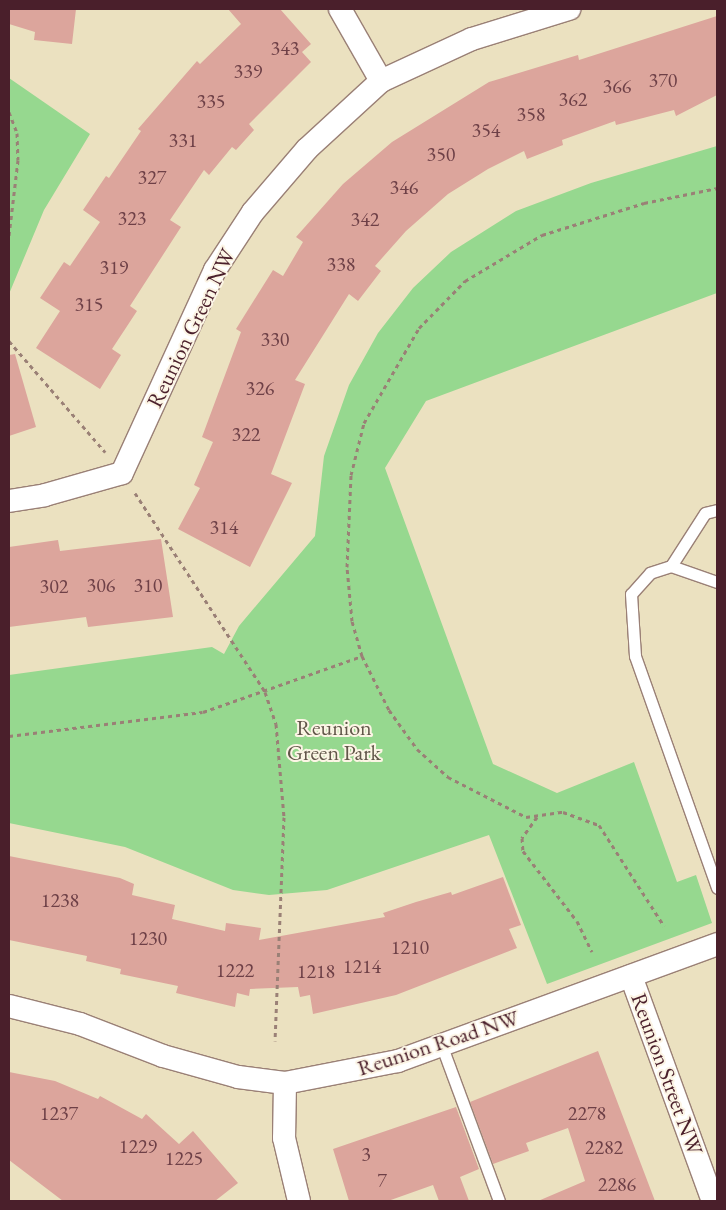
<!DOCTYPE html>
<html>
<head>
<meta charset="utf-8">
<style>
	body { margin:0 }
	#map { position:relative; width:726px; height:1210px; overflow:hidden; background:#ebe1c0; font-family:"EB Garamond",serif }
	div>[style] { position:absolute }
	.green>* { inset:0; background:#96d88f }
	.building>* { inset:0; background:#dca59c }
	.path>* { height:3px; margin-top:-1.5px; transform-origin:0; background:repeating-linear-gradient(90deg,#9a8076 0 4px,transparent 0 8px) }
	.roads { filter:drop-shadow(1px 0 #9a8076) drop-shadow(-1px 0 #9a8076) drop-shadow(0 1px #9a8076) drop-shadow(0 -1px #9a8076) }
	.lane>* { height:11px; margin:-5.5px; padding:0 5.5px; transform-origin:5.5px; border-radius:5.5px; background:#fff }
	.street>* { height:22px; margin:-11px; padding:0 11px; transform-origin:11px; border-radius:11px; background:#fff }
	span { translate:-50% -50%; white-space:nowrap; text-align:center; line-height:1.15; -webkit-text-stroke:4px #fcf5e5; paint-order:stroke }
	.number-label { font-size:20px; color:#6e4047 }
	.number-label span { -webkit-text-stroke-width:0 }
	.street-label { font-size:22px; color:#4a1f2b }
	.park-label { font-size:22px; color:#615649 }
	.frame { position:absolute; inset:0; border:10px solid #4a1f2b; pointer-events:none }
</style>
</head>
<body>
<div id="map">
	<div class="green">
		<i style="clip-path:polygon(9px 78px,90px 134px,44px 210px,9px 294px)"></i>
		<i style="clip-path:polygon(717px 146px,717px 293px,426px 401px,385px 468px,493px 764px,557px 793px,634px 762px,677px 882px,696px 875px,712px 923px,547px 984px,489px 835px,327px 890px,269px 895px,233px 890px,125px 847px,9px 823px,9px 675px,212px 647px,224px 654px,239px 626px,315px 536px,324px 456px,349px 385px,378px 333px,413px 288px,451px 252px,516px 211px,591px 183px)"></i>
	</div>
	<div class="building">
		<i style="clip-path:polygon(9px 9px,76px 9px,72px 44px,34px 40px,35px 32px,9px 24px)"></i>
		<i style="clip-path:polygon(228px 9px,280px 9px,311px 44px,302px 52px,311px 62px,249px 124px,254px 130px,236px 150px,232px 147px,209px 175px,204px 170px,170px 220px,181px 227px,130px 306px,137px 311px,112px 349px,121px 355px,100px 389px,36px 348px,60px 311px,40px 298px,64px 262px,70px 266px,100px 222px,83px 210px,106px 176px,109px 178px,141px 131px,138px 129px,197px 61px,200px 64px,241px 24px)"></i>
		<i style="clip-path:polygon(717px 16px,717px 95px,676px 116px,674px 110px,616px 125px,615px 121px,562px 140px,563px 145px,527px 159px,524px 151px,488px 169px,448px 194px,406px 231px,375px 266px,381px 271px,358px 301px,349px 294px,295px 380px,305px 384px,271px 474px,292px 483px,250px 567px,178px 529px,200px 488px,194px 485px,213px 442px,202px 437px,241px 332px,236px 329px,273px 270px,283px 276px,303px 242px,296px 237px,343px 184px,392px 142px,489px 82px,578px 55px,579px 60px)"></i>
		<i style="clip-path:polygon(15px 354px,36px 427px,9px 436px,9px 355px)"></i>
		<i style="clip-path:polygon(161px 539px,173px 617px,88px 627px,86px 617px,9px 627px,9px 547px,58px 540px,60px 551px)"></i>
		<i style="clip-path:polygon(9px 856px,120px 878px,134px 884px,132px 895px,175px 905px,172px 919px,225px 931px,226px 923px,261px 928px,259px 940px,385px 917px,383px 913px,416px 902px,451px 892px,452px 895px,503px 877px,521px 925px,509px 929px,517px 948px,396px 995px,313px 1014px,310px 995px,300px 997px,298px 987px,250px 989px,249px 996px,237px 993px,235px 1007px,176px 993px,178px 986px,120px 974px,121px 969px,86px 961px,87px 956px,9px 940px)"></i>
		<i style="clip-path:polygon(598px 1051px,655px 1201px,538px 1201px,585px 1181px,568px 1128px,526px 1143px,529px 1151px,493px 1164px,470px 1102px)"></i>
		<i style="clip-path:polygon(9px 1072px,55px 1081px,98px 1099px,100px 1096px,142px 1119px,146px 1114px,179px 1144px,193px 1131px,238px 1183px,215px 1201px,63px 1201px,9px 1160px)"></i>
		<i style="clip-path:polygon(456px 1107px,479px 1169px,460px 1177px,469px 1201px,439px 1201px,433px 1185px,388px 1201px,349px 1201px,333px 1149px)"></i>
	</div>
	<div class="path">
		<i style="left:9px;top:112px;width:22px;rotate:69deg"></i>
		<i style="left:17px;top:133px;width:27px;rotate:88deg"></i>
		<i style="left:18px;top:160px;width:76px;rotate:96.8deg"></i>
		<i style="left:9px;top:341px;width:147px;rotate:49.1deg"></i>
		<i style="left:135px;top:493px;width:238px;rotate:56.8deg"></i>
		<i style="left:265px;top:692px;width:34px;rotate:71deg"></i>
		<i style="left:276px;top:724px;width:93px;rotate:85.1deg"></i>
		<i style="left:284px;top:817px;width:224px;rotate:92.3deg"></i>
		<i style="left:362px;top:656px;width:60px;rotate:63.4deg"></i>
		<i style="left:389px;top:710px;width:48px;rotate:54.3deg"></i>
		<i style="left:417px;top:749px;width:42px;rotate:42.1deg"></i>
		<i style="left:448px;top:777px;width:88px;rotate:27.1deg"></i>
		<i style="left:526px;top:817px;width:37px;rotate:-8deg"></i>
		<i style="left:563px;top:812px;width:38px;rotate:20deg"></i>
		<i style="left:599px;top:825px;width:120px;rotate:57.2deg"></i>
		<i style="left:9px;top:736px;width:195px;rotate:-7.1deg"></i>
		<i style="left:203px;top:712px;width:169px;rotate:-19.4deg"></i>
		<i style="left:362px;top:656px;width:36px;rotate:-106deg"></i>
		<i style="left:352px;top:621px;width:54px;rotate:-95.3deg"></i>
		<i style="left:347px;top:567px;width:92px;rotate:-87.5deg"></i>
		<i style="left:351px;top:475px;width:54px;rotate:-76deg"></i>
		<i style="left:364px;top:423px;width:110px;rotate:-59.9deg"></i>
		<i style="left:419px;top:328px;width:66px;rotate:-45.6deg"></i>
		<i style="left:465px;top:281px;width:90px;rotate:-30.9deg"></i>
		<i style="left:542px;top:235px;width:107px;rotate:-17.4deg"></i>
		<i style="left:644px;top:203px;width:75px;rotate:-11.6deg"></i>
		<i style="left:537px;top:817px;width:26px;rotate:126deg"></i>
		<i style="left:522px;top:838px;width:13px;rotate:86deg"></i>
		<i style="left:523px;top:851px;width:88px;rotate:52.4deg"></i>
		<i style="left:577px;top:921px;width:34px;rotate:64deg"></i>
	</div>
	<div class="roads">
		<div class="lane">
			<i style="left:717px;top:510px;width:12px;rotate:166deg"></i>
			<i style="left:705px;top:513px;width:63px;rotate:122.7deg"></i>
			<i style="left:671px;top:566px;width:22px;rotate:162deg"></i>
			<i style="left:650px;top:573px;width:28px;rotate:132deg"></i>
			<i style="left:631px;top:594px;width:62px;rotate:86.3deg"></i>
			<i style="left:635px;top:656px;width:246px;rotate:70.5deg"></i>
			<i style="left:671px;top:566px;width:49px;rotate:19.2deg"></i>
			<i style="left:441px;top:1044px;width:167px;rotate:69.7deg"></i>
		</div>
		<div class="street">
			<i style="left:340px;top:9px;width:83px;rotate:60.3deg"></i>
			<i style="left:9px;top:501px;width:36px;rotate:-9deg"></i>
			<i style="left:45px;top:495px;width:80px;rotate:-15.9deg"></i>
			<i style="left:122px;top:473px;width:223px;rotate:-65.4deg"></i>
			<i style="left:215px;top:270px;width:69px;rotate:-56.8deg"></i>
			<i style="left:253px;top:212px;width:83px;rotate:-49.4deg"></i>
			<i style="left:307px;top:149px;width:100px;rotate:-42.6deg"></i>
			<i style="left:381px;top:81px;width:100px;rotate:-24.8deg"></i>
			<i style="left:472px;top:39px;width:102px;rotate:-17.2deg"></i>
			<i style="left:631px;top:976px;width:239px;rotate:70deg"></i>
			<i style="left:9px;top:1006px;width:73px;rotate:14.2deg"></i>
			<i style="left:80px;top:1024px;width:89px;rotate:21.1deg"></i>
			<i style="left:163px;top:1056px;width:78px;rotate:15.6deg"></i>
			<i style="left:238px;top:1077px;width:47px;rotate:7.3deg"></i>
			<i style="left:285px;top:1083px;width:115px;rotate:-11deg"></i>
			<i style="left:398px;top:1061px;width:340px;rotate:-20.1deg"></i>
			<i style="left:285px;top:1083px;width:55px;rotate:91deg"></i>
			<i style="left:284px;top:1138px;width:65px;rotate:76.6deg"></i>
		</div>
	</div>
	<div class="number-label">
		<span style="left:285px;top:48px">343</span>
		<span style="left:248px;top:71px">339</span>
		<span style="left:663px;top:80px">370</span>
		<span style="left:617px;top:86px">366</span>
		<span style="left:573px;top:99px">362</span>
		<span style="left:211px;top:101px">335</span>
		<span style="left:531px;top:114px">358</span>
		<span style="left:486px;top:130px">354</span>
		<span style="left:183px;top:140px">331</span>
		<span style="left:441px;top:154px">350</span>
		<span style="left:152px;top:177px">327</span>
		<span style="left:404px;top:187px">346</span>
		<span style="left:132px;top:218px">323</span>
		<span style="left:365px;top:219px">342</span>
		<span style="left:341px;top:264px">338</span>
		<span style="left:114px;top:267px">319</span>
		<span style="left:89px;top:304px">315</span>
		<span style="left:275px;top:339px">330</span>
		<span style="left:260px;top:388px">326</span>
		<span style="left:246px;top:434px">322</span>
		<span style="left:224px;top:527px">314</span>
		<span style="left:101px;top:585px">306</span>
		<span style="left:148px;top:585px">310</span>
		<span style="left:54px;top:586px">302</span>
		<span style="left:60px;top:900px">1238</span>
		<span style="left:148px;top:938px">1230</span>
		<span style="left:410px;top:947px">1210</span>
		<span style="left:362px;top:966px">1214</span>
		<span style="left:235px;top:970px">1222</span>
		<span style="left:316px;top:971px">1218</span>
		<span style="left:59px;top:1113px">1237</span>
		<span style="left:587px;top:1113px">2278</span>
		<span style="left:138px;top:1146px">1229</span>
		<span style="left:604px;top:1147px">2282</span>
		<span style="left:366px;top:1154px">3</span>
		<span style="left:184px;top:1158px">1225</span>
		<span style="left:382px;top:1180px">7</span>
		<span style="left:617px;top:1184px">2286</span>
	</div>
	<div class="street-label">
		<span style="left:191px;top:328px;rotate:-64deg">Reunion Green NW</span>
		<span style="left:438px;top:1043px;rotate:-18deg">Reunion Road NW</span>
		<span style="left:667px;top:1074px;rotate:70deg">Reunion Street NW</span>
	</div>
	<div class="park-label">
		<span style="left:334px;top:740px">Reunion<br>Green Park</span>
	</div>
	<div class="frame"></div>
</div>
</body>
</html>
